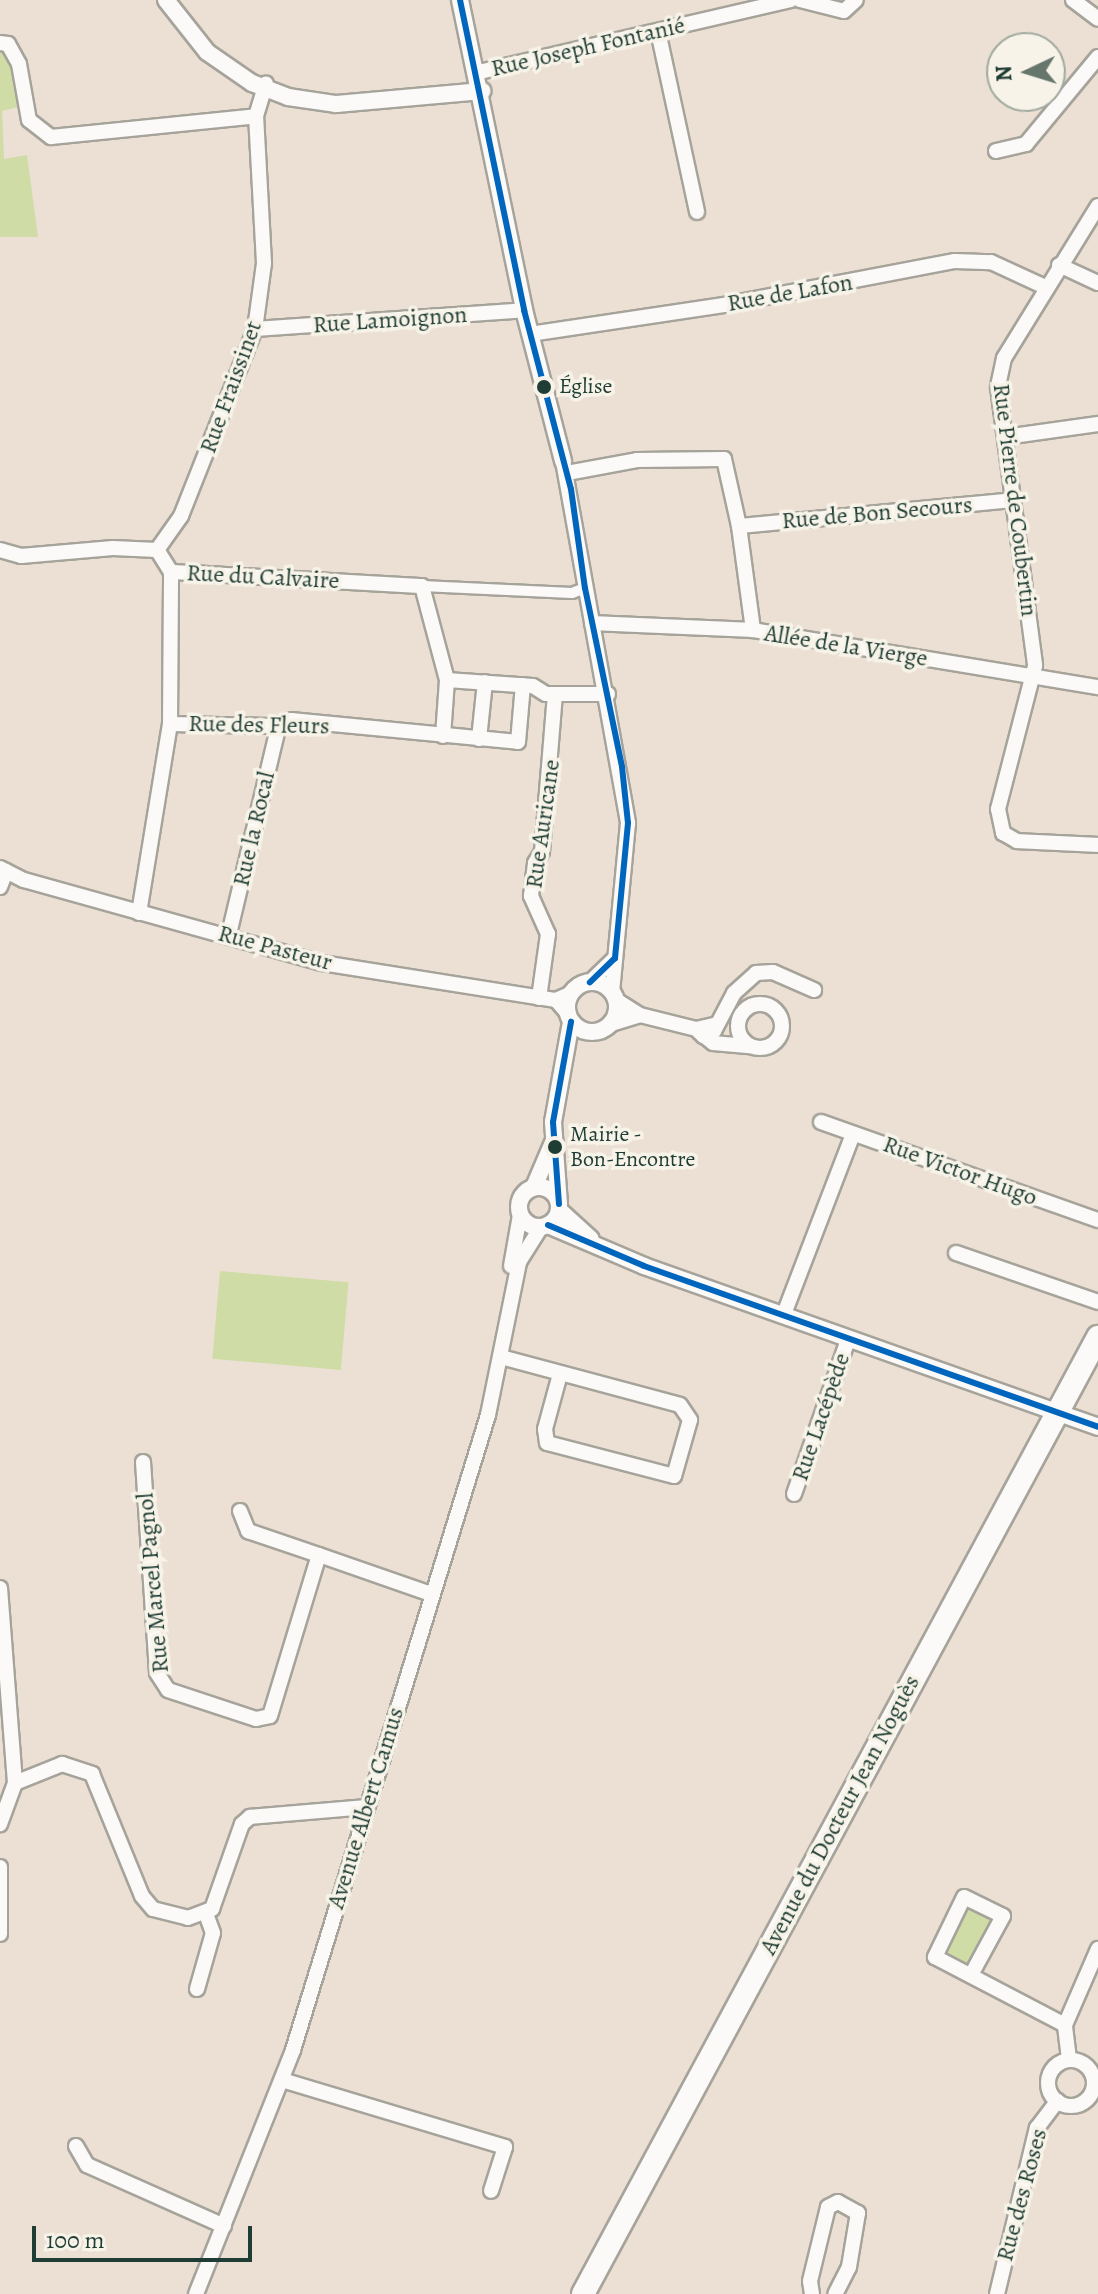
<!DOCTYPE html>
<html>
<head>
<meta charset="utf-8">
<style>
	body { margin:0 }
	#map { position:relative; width:1098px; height:2294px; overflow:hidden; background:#ebe0d3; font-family:Alegreya,serif }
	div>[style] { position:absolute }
	.green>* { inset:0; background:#cfdca5; transform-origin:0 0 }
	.roads { filter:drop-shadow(2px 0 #a6a39b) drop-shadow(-2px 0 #a6a39b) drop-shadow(0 2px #a6a39b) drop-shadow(0 -2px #a6a39b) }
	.pedestrian>* { height:10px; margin:-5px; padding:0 5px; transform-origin:5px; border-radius:5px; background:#fcfaf8 }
	.minor>* { height:14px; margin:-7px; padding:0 7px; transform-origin:7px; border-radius:7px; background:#fcfaf8 }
	.minor>.ring { margin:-7px; padding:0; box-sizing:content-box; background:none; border:14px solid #fcfaf8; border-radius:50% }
	.tertiary>* { height:16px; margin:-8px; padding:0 8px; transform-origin:8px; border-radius:8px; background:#fcfaf8 }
	.tertiary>.ring { margin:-8px; padding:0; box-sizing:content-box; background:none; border:16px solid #fcfaf8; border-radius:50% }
	.primary>* { height:22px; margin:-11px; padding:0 11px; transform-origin:11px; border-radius:11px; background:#fcfaf8 }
	.bus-1>* { height:6px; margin:-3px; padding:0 3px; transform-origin:3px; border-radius:3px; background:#0065bd }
	.dots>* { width:22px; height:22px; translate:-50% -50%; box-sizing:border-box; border:4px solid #f7f3e8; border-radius:50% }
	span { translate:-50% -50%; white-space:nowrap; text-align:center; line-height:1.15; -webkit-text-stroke:7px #f7f3e8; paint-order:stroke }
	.bus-label { font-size:22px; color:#1f3d34 }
	.left { translate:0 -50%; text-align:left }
	.street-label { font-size:24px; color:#1f3d34 }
	.north { position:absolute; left:986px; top:32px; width:80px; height:80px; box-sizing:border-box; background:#f7f3e8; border:2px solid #a1aaa0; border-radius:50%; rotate:266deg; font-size:22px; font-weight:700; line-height:32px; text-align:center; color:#1f3d34 }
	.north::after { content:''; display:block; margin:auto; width:28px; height:36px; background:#66766c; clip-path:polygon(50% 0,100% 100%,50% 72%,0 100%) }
	.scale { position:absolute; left:32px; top:2226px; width:220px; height:36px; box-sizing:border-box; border:4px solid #1f3d34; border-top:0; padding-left:10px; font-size:24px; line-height:28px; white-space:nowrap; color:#1f3d34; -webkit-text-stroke:6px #f7f3e8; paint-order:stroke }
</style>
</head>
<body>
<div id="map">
	<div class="green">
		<i style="clip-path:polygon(0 50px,15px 70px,18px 107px,2px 111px,4px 159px,27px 155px,38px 237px,0 237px)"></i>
		<i style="left:220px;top:1271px;width:129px;height:88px;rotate:5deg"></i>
		<i style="left:967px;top:1906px;width:30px;height:51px;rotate:28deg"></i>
	</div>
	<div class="roads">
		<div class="pedestrian">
			<i style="left:422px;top:586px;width:150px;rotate:2.7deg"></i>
			<i style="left:572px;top:593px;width:14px;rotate:-21deg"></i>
		</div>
		<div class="minor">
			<i style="left:800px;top:0;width:45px;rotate:14deg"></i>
			<i style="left:844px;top:11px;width:16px;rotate:-43deg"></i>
			<i style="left:1073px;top:0;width:31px;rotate:37deg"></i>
			<i style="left:658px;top:31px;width:185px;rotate:77.8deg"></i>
			<i style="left:0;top:43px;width:8px;rotate:7deg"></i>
			<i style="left:8px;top:44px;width:23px;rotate:61deg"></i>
			<i style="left:19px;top:64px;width:57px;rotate:79.9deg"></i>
			<i style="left:29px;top:120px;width:28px;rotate:38deg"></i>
			<i style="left:51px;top:137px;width:206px;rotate:-5.8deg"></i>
			<i style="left:256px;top:116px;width:34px;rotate:-73deg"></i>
			<i style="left:479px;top:72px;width:320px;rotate:-13deg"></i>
			<i style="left:996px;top:151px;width:31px;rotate:-13deg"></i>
			<i style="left:1026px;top:144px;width:113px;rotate:-50.4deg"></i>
			<i style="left:1098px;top:206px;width:179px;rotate:121.7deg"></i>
			<i style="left:1004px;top:358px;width:30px;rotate:102deg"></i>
			<i style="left:998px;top:387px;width:281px;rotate:82.4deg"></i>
			<i style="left:1035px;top:666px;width:148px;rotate:104.5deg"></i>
			<i style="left:998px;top:809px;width:25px;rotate:78deg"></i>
			<i style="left:1003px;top:833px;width:16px;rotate:30deg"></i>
			<i style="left:1017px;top:841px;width:81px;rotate:2.8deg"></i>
			<i style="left:1059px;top:265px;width:43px;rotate:24.8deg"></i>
			<i style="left:255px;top:329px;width:270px;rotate:-4deg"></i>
			<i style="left:530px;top:334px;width:196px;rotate:-8.5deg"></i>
			<i style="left:724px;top:305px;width:235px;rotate:-10.8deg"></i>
			<i style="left:955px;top:261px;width:36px;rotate:2deg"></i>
			<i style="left:991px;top:262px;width:60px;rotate:24.8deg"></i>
			<i style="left:1005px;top:437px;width:94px;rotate:-8deg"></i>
			<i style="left:563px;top:461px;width:368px;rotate:79.8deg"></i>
			<i style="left:628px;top:823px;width:169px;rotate:95.4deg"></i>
			<i style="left:567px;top:473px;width:71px;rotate:-10.5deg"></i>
			<i style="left:637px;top:460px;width:87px;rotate:-0.7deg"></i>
			<i style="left:724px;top:459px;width:69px;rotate:77.4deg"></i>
			<i style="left:739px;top:526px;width:105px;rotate:82.3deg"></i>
			<i style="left:739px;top:526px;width:276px;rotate:-5.4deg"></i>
			<i style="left:0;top:550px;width:22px;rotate:16deg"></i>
			<i style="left:21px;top:556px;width:92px;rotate:-5deg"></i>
			<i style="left:113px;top:548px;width:44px;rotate:2.6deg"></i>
			<i style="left:157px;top:550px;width:42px;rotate:-54.8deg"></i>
			<i style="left:181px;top:516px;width:201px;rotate:-68.4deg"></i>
			<i style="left:255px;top:329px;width:67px;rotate:-82.2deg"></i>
			<i style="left:264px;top:263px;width:147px;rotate:-93.1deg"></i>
			<i style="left:171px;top:572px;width:251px;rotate:3.2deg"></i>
			<i style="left:422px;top:586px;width:97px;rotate:75.1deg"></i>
			<i style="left:447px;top:680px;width:86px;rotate:4deg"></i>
			<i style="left:533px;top:686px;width:15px;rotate:32deg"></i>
			<i style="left:546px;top:694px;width:62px"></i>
			<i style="left:592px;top:623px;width:161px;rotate:2.5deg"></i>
			<i style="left:753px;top:630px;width:350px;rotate:9.4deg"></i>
			<i style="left:170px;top:724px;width:100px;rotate:1.1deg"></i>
			<i style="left:270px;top:726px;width:22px;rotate:-16deg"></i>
			<i style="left:291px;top:720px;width:228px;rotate:5.5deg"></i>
			<i style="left:518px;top:742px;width:57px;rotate:-85deg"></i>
			<i style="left:443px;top:736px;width:56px;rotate:-85.9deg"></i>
			<i style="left:479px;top:739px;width:57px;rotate:-84deg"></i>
			<i style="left:0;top:868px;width:27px;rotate:27deg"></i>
			<i style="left:24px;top:880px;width:309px;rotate:15.6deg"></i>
			<i style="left:322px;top:963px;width:237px;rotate:9deg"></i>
			<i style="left:556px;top:1000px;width:17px;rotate:-24deg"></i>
			<i style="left:0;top:887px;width:17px;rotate:-69deg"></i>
			<i style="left:139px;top:913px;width:192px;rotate:-80.7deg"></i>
			<i style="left:170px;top:724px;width:152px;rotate:-89.6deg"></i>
			<i style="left:171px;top:572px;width:26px;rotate:-122deg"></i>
			<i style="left:229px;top:934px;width:216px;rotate:-76.6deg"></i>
			<i style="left:590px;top:982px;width:35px;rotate:-44deg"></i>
			<i style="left:539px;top:998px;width:65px;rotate:-82deg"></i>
			<i style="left:548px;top:934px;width:42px;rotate:-114.1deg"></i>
			<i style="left:531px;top:896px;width:33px;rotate:-83deg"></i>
			<i style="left:535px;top:863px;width:13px;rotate:-58deg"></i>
			<i style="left:542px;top:852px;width:158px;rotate:-85.3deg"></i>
			<i style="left:556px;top:1000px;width:18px;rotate:49deg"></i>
			<i style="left:616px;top:1000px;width:28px;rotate:32deg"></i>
			<i style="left:640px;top:1015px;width:58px;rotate:14deg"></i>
			<i style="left:696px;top:1029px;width:18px;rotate:-13deg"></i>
			<i class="ring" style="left:738px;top:1004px;width:30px;height:30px"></i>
			<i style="left:611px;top:1024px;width:30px;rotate:-17deg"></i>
			<i style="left:699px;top:1032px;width:18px;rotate:38deg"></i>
			<i style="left:713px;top:1043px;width:37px;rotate:5deg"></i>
			<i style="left:703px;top:1036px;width:12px;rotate:-24deg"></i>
			<i style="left:714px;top:1031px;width:43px;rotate:-62.2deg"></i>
			<i style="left:734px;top:993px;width:30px;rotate:-42deg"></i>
			<i style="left:756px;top:973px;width:17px;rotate:-3deg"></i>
			<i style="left:773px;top:972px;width:45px;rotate:23.7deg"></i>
			<i style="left:821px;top:1122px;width:294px;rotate:19.5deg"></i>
			<i style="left:956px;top:1253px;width:150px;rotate:19deg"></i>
			<i style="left:511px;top:1266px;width:52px;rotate:-80deg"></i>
			<i style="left:784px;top:1314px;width:193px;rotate:-69deg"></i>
			<i style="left:501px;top:1357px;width:185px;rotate:15deg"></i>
			<i style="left:680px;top:1405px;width:18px;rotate:56deg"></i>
			<i style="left:690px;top:1420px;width:58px;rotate:105.9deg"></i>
			<i style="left:674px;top:1476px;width:131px;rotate:-165.4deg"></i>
			<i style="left:547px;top:1443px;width:14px;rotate:-98deg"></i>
			<i style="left:545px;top:1429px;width:57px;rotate:-74.7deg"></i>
			<i style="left:143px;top:1462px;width:211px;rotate:86.2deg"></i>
			<i style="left:157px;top:1673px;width:20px;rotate:57deg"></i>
			<i style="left:168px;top:1690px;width:93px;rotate:18.2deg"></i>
			<i style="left:256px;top:1719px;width:14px;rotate:-12deg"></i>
			<i style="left:270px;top:1716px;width:168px;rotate:-73.1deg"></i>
			<i style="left:319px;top:1555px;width:119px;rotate:19.2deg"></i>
			<i style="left:794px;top:1494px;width:163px;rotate:-70.7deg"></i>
			<i style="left:240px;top:1511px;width:22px;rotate:68deg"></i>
			<i style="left:248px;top:1531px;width:75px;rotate:18.7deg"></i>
			<i style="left:0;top:1588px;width:196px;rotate:85.6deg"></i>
			<i style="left:15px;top:1783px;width:44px;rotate:110.1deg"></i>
			<i style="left:15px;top:1783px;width:51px;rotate:-22deg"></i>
			<i style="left:62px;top:1764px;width:32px;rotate:18deg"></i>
			<i style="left:92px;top:1774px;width:132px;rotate:67.7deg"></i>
			<i style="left:142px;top:1896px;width:17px;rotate:50deg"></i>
			<i style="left:153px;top:1909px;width:36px;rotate:14deg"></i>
			<i style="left:188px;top:1918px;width:26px;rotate:-21deg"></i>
			<i style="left:212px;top:1909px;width:90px;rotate:-70.6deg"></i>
			<i style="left:242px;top:1824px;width:11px;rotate:-41deg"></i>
			<i style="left:250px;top:1817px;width:116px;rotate:-4.9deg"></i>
			<i style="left:0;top:1867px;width:67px;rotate:90deg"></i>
			<i style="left:971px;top:1975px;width:67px;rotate:-61.5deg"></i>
			<i style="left:1003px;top:1916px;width:43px;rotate:-154deg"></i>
			<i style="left:964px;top:1897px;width:67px;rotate:115.8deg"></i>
			<i style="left:935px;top:1957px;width:147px;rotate:27.6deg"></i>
			<i style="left:197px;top:1989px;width:58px;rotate:-74.1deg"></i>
			<i style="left:213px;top:1933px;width:20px;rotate:-110deg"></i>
			<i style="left:1069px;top:2059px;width:34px;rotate:-97deg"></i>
			<i style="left:1065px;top:2025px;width:83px;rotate:-66.5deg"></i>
			<i class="ring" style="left:1048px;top:2060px;width:32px;height:32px"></i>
			<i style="left:282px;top:2080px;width:233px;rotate:16.7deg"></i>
			<i style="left:505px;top:2147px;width:46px;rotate:107.7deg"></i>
			<i style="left:76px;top:2146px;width:22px;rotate:60deg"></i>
			<i style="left:87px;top:2165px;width:150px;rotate:24deg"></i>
			<i style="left:196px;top:2294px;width:263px;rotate:-68.3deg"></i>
			<i style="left:293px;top:2050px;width:664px;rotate:-72.93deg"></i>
			<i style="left:488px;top:1415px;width:156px;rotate:-78.5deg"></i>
			<i style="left:519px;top:1262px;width:41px;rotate:-57.8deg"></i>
			<i style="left:812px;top:2294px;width:13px;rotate:-99deg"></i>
			<i style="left:810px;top:2281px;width:76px;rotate:-76.3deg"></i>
			<i style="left:828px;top:2207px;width:11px;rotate:-27deg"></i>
			<i style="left:838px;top:2202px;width:23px;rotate:29deg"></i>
			<i style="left:858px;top:2213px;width:55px;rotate:99.5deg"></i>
			<i style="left:849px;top:2267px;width:30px;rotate:117deg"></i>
			<i style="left:997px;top:2294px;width:171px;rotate:-76.5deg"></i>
			<i style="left:1037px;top:2128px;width:34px;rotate:-53deg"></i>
		</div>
		<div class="tertiary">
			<i style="left:166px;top:0;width:66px;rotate:51.7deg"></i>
			<i style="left:207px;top:52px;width:55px;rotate:34.6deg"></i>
			<i style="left:252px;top:83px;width:39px;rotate:21deg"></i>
			<i style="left:288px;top:97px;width:49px;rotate:8.3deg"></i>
			<i style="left:336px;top:104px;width:147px;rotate:-5.1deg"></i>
			<i style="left:460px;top:0;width:317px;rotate:78.3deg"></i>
			<i style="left:524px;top:310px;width:156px;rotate:75.5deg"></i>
			<i class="ring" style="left:567px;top:982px;width:34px;height:34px"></i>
			<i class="ring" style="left:519px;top:1187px;width:24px;height:24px"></i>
			<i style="left:534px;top:1187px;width:51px;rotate:-66.9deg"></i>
			<i style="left:559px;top:1204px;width:82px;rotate:-94.2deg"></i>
			<i style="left:553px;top:1122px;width:102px;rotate:-79.8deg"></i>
			<i style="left:559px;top:1210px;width:43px;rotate:42.2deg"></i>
			<i style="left:548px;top:1225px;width:104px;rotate:23.1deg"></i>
			<i style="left:644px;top:1266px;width:482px;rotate:19.5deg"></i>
		</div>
		<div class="primary">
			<i style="left:583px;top:2294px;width:1087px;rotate:-61.71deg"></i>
		</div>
	</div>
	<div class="bus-1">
		<i style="left:460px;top:0;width:317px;rotate:78.3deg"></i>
		<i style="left:524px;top:310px;width:185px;rotate:75.3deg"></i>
		<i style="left:571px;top:489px;width:100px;rotate:82deg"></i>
		<i style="left:585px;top:588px;width:183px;rotate:78.3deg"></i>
		<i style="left:622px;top:767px;width:56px;rotate:83.9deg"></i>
		<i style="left:628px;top:823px;width:136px;rotate:95.5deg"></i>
		<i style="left:615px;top:958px;width:35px;rotate:136deg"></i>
		<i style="left:559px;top:1204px;width:82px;rotate:-94.2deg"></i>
		<i style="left:553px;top:1122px;width:102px;rotate:-79.8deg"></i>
		<i style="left:548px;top:1225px;width:104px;rotate:23.1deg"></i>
		<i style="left:644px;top:1266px;width:482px;rotate:19.5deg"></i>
	</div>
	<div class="dots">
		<i style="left:544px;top:387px;background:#1f3d34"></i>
		<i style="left:555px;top:1147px;background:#1f3d34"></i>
	</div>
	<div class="bus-label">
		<span class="left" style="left:559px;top:387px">Église</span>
		<span class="left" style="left:570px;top:1147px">Mairie -<br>Bon-Encontre</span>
	</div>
	<div class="street-label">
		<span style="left:588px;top:47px;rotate:-13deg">Rue Joseph Fontanié</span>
		<span style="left:790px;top:293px;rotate:-10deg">Rue de Lafon</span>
		<span style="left:390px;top:320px;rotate:-4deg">Rue Lamoignon</span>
		<span style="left:231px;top:387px;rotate:-70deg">Rue Fraissinet</span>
		<span style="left:1015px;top:500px;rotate:83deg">Rue Pierre de Coubertin</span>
		<span style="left:877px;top:513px;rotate:-5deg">Rue de Bon Secours</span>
		<span style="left:263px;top:577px;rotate:3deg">Rue du Calvaire</span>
		<span style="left:846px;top:646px;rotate:9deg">Allée de la Vierge</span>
		<span style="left:259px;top:725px;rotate:1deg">Rue des Fleurs</span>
		<span style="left:543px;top:824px;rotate:-82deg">Rue Auricane</span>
		<span style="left:254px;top:829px;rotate:-77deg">Rue la Rocal</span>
		<span style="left:275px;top:948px;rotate:15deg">Rue Pasteur</span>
		<span style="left:960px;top:1171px;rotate:20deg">Rue Victor Hugo</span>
		<span style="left:821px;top:1417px;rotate:-71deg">Rue Lacépède</span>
		<span style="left:153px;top:1583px;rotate:-95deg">Rue Marcel Pagnol</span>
		<span style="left:366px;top:1808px;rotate:-73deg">Avenue Albert Camus</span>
		<span style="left:840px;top:1815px;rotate:-62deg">Avenue du Docteur Jean Noguès</span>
		<span style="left:1022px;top:2195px;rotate:-75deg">Rue des Roses</span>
	</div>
	<div class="north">N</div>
	<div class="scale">100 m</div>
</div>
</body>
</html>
